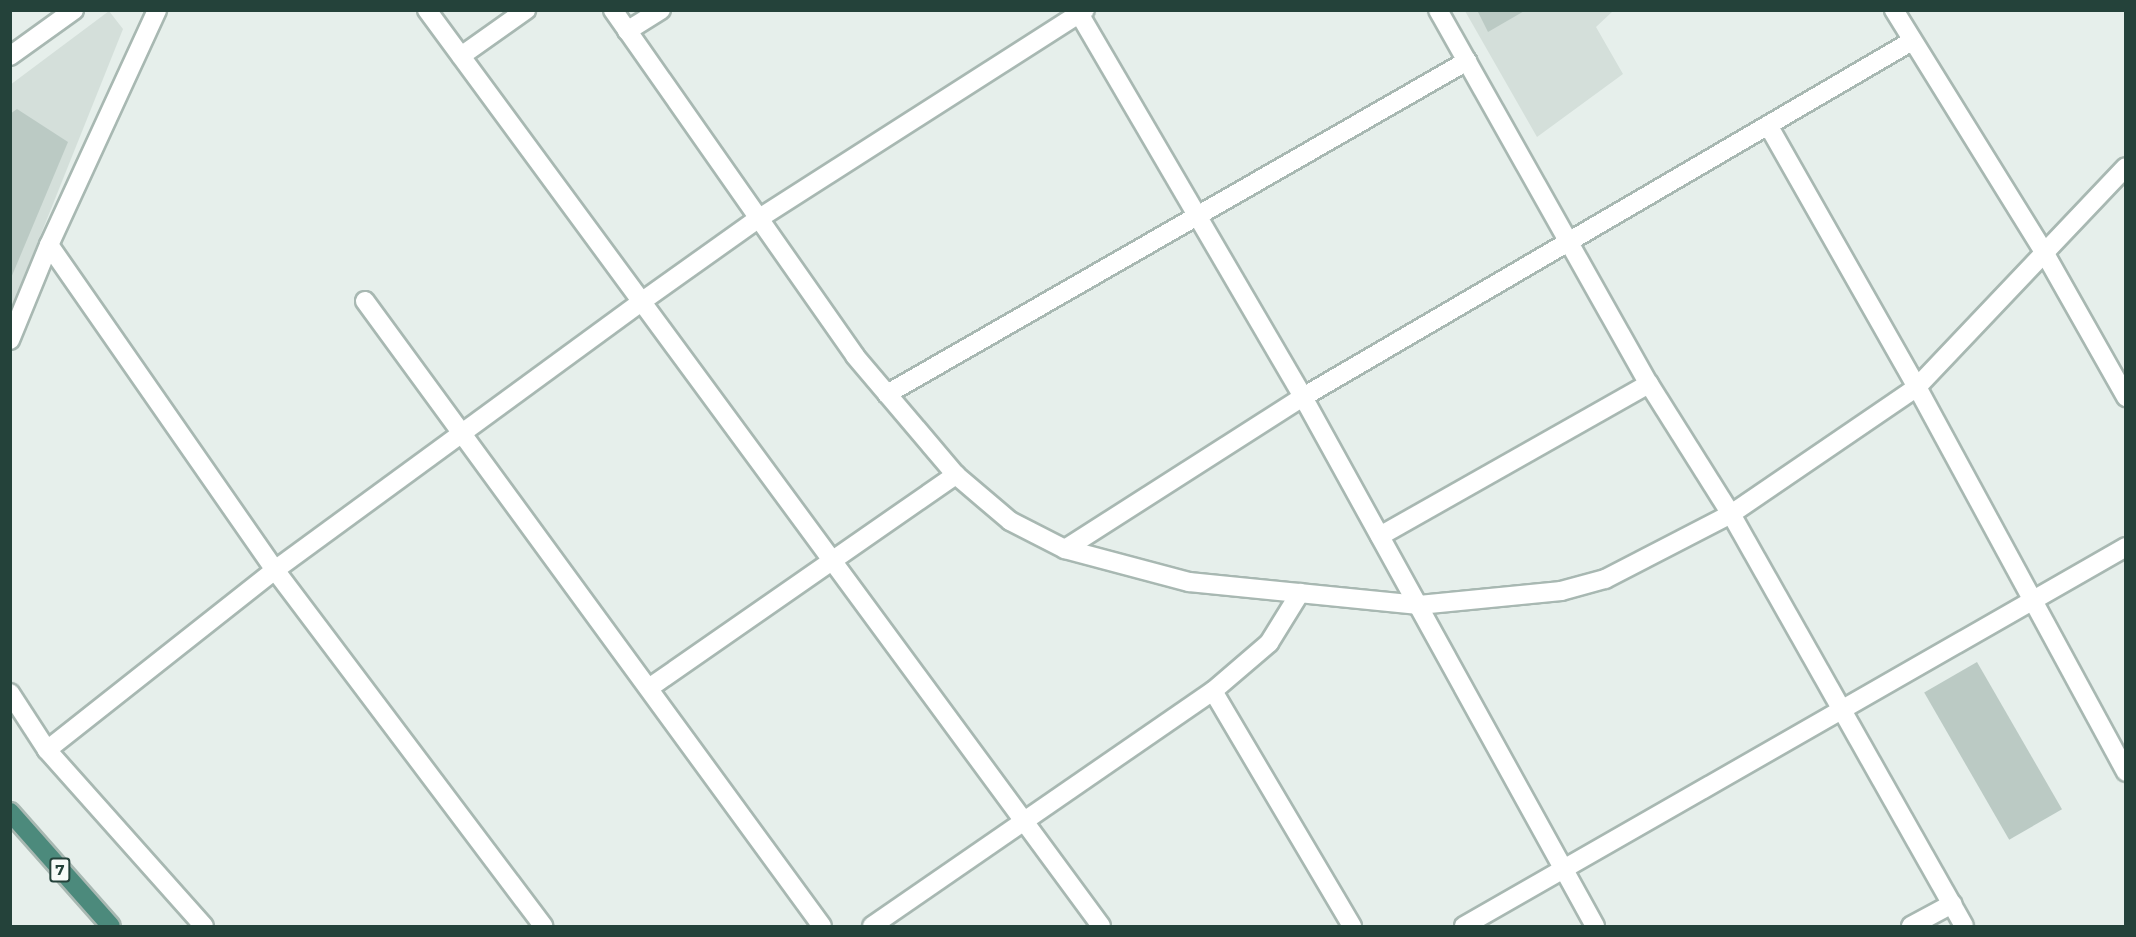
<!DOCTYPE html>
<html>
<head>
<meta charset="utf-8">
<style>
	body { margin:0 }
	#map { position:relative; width:2136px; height:937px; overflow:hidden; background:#e6efeb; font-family:Montserrat,sans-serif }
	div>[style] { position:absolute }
	.built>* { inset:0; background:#d4dfda }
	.building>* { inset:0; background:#bbcac4; transform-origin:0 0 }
	.roads { filter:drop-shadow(2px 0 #a8b8b2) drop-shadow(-2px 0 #a8b8b2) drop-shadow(0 2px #a8b8b2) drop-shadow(0 -2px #a8b8b2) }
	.service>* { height:18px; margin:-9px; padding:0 9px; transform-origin:9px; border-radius:9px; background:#fff }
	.minor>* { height:18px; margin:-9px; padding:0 9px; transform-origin:9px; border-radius:9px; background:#fff }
	.tertiary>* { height:18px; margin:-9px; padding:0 9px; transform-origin:9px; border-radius:9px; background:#fff }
	.trunk>* { height:18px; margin:-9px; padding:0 9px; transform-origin:9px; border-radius:9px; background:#4c8a7c }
	span { translate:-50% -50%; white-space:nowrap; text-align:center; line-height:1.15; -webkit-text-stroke:6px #f7fbf9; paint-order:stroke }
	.shield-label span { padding:2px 4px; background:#f7fbf9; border:2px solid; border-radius:4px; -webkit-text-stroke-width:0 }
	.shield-label { font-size:15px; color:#24423a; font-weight:700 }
	.frame { position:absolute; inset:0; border:12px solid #24423a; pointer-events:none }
</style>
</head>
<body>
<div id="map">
	<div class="built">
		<i style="clip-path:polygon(109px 11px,123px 29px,11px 309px,10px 85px)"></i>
		<i style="clip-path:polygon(1465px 11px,1613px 11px,1596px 27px,1623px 74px,1537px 137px)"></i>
	</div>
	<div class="building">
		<i style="clip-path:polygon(1477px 10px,1526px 10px,1488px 32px)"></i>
		<i style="clip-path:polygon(17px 109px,68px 142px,11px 278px,10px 114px)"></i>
		<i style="left:1977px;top:662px;width:170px;height:61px;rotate:60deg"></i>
	</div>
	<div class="roads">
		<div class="service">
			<i style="left:887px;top:394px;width:669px;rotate:-29.86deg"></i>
			<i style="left:1380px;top:536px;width:309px;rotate:-29.5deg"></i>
			<i style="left:649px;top:688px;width:374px;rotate:-34.8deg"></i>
		</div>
		<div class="minor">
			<i style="left:427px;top:10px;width:1137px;rotate:53.65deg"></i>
			<i style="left:613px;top:10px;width:422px;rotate:55deg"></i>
			<i style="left:855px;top:356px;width:156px;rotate:49.7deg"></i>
			<i style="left:956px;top:475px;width:71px;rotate:40.4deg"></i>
			<i style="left:1010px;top:521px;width:62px;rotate:27deg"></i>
			<i style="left:1065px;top:549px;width:128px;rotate:14.9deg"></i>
			<i style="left:1189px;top:582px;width:231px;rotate:5.7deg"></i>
			<i style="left:1419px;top:605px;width:143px;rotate:-5.6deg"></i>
			<i style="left:1561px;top:591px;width:46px;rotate:-15.3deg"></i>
			<i style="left:1605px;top:579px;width:142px;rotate:-27.3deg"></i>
			<i style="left:1731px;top:514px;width:225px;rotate:-34.3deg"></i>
			<i style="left:1917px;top:387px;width:303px;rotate:-46.5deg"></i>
			<i style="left:1077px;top:10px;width:448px;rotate:59.7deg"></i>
			<i style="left:1303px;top:397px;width:604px;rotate:61.1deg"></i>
			<i style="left:1438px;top:10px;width:429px;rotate:60.6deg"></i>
			<i style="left:1649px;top:384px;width:154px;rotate:57.8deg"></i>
			<i style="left:1731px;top:514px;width:473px;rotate:60.5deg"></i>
			<i style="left:1894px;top:10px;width:285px;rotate:58.2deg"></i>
			<i style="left:2044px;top:252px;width:167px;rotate:60.5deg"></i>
			<i style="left:627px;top:31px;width:40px;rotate:-32deg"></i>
			<i style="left:461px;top:56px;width:80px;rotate:-35.3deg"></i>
			<i style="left:1768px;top:125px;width:301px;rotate:60.4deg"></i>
			<i style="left:1917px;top:387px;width:438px;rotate:61.5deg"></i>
			<i style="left:49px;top:245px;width:396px;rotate:55.2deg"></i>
			<i style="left:275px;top:570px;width:446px;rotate:53deg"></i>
			<i style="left:365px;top:301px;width:774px;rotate:53.83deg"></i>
			<i style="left:10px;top:340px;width:103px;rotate:-67.7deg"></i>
			<i style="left:49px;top:245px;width:259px;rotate:-65.3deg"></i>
			<i style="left:1065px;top:549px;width:282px;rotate:-32.6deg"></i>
			<i style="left:1303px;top:397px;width:705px;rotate:-30.31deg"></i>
			<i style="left:1213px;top:691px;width:273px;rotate:59.4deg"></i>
			<i style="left:10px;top:693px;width:68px;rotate:57deg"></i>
			<i style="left:47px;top:750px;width:236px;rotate:48.3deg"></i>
			<i style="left:47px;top:750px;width:290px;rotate:-38.3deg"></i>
			<i style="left:275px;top:570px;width:454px;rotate:-36.2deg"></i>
			<i style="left:641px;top:302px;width:143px;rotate:-35.4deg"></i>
			<i style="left:758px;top:219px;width:388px;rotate:-32.6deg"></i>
			<i style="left:872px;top:926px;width:414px;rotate:-34.6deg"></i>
			<i style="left:1213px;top:691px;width:74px;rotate:-40.6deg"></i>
			<i style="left:1269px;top:643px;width:59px;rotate:-58.2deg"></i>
			<i style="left:1464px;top:926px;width:763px;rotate:-29.79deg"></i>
			<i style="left:1911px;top:926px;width:47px;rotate:-28.2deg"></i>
		</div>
		<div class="tertiary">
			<i style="left:10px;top:56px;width:79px;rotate:-35.7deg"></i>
		</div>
		<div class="trunk">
			<i style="left:10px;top:812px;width:152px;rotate:48.5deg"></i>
		</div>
	</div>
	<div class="shield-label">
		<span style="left:60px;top:870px">7</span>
	</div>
	<div class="frame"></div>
</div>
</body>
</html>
